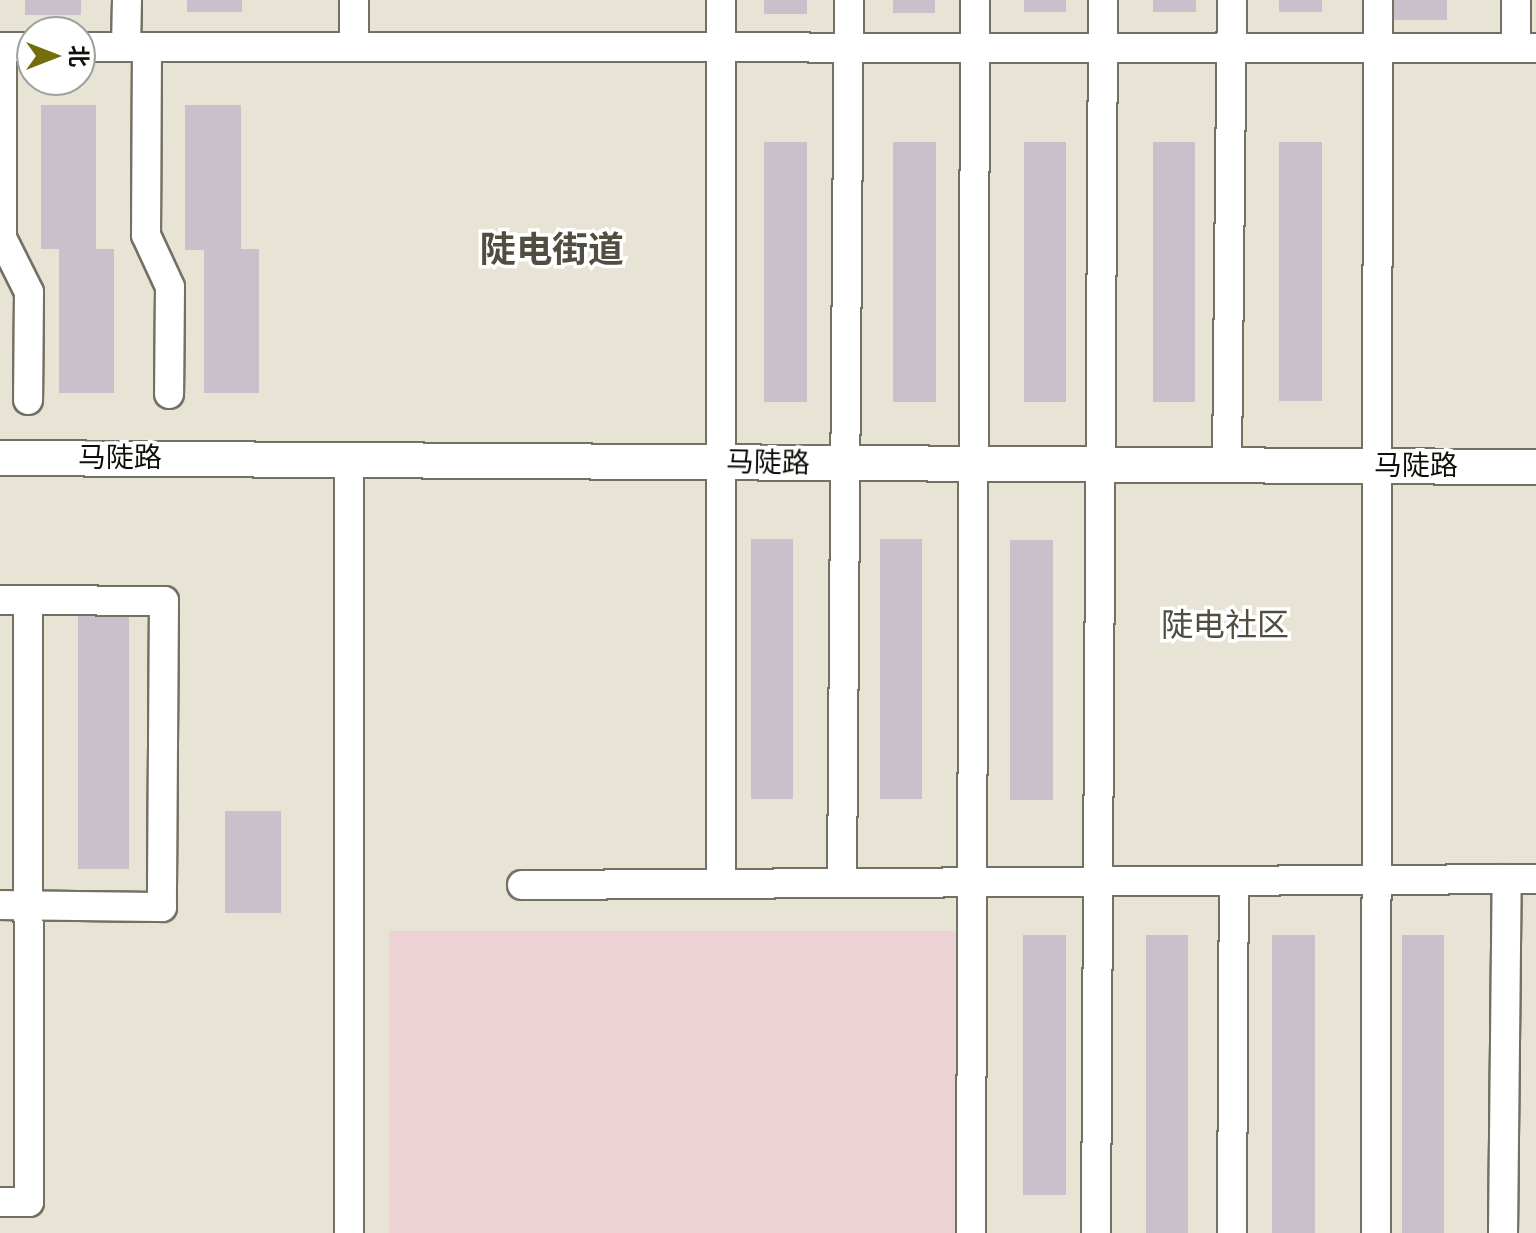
<!DOCTYPE html>
<html>
<head>
<meta charset="utf-8">
<style>
	body { margin:0 }
	#map { position:relative; width:1536px; height:1233px; overflow:hidden; background:#e7e3d5; font-family:"Nunito Sans","Noto Sans SC",sans-serif }
	div>[style] { position:absolute }
	.education>* { inset:0; background:#ecd2d4; transform-origin:0 0 }
	.building>* { inset:0; background:#c9c0cb; transform-origin:0 0 }
	.roads { filter:drop-shadow(2px 0 #747064) drop-shadow(-2px 0 #747064) drop-shadow(0 2px #747064) drop-shadow(0 -2px #747064) }
	.minor>* { height:28px; margin:-14px; padding:0 14px; transform-origin:14px; border-radius:14px; background:#fff }
	.tertiary>* { height:34px; margin:-17px; padding:0 17px; transform-origin:17px; border-radius:17px; background:#fff }
	span { translate:-50% -50%; white-space:nowrap; text-align:center; line-height:1.15; -webkit-text-stroke:7px #fff; paint-order:stroke }
	.street-label { font-size:28px; color:#0f0e09 }
	.quarter-label { font-size:32px; color:#504d41 }
	.district-label { font-size:36px; color:#504d41; font-weight:700 }
	.north { position:absolute; left:16px; top:16px; width:80px; height:80px; box-sizing:border-box; background:#fff; border:2px solid #9f9f9d; border-radius:50%; rotate:90deg; font-size:22px; font-weight:700; line-height:32px; text-align:center; color:#0f0e09 }
	.north::after { content:''; display:block; margin:auto; width:28px; height:36px; background:#746d0b; clip-path:polygon(50% 0,100% 100%,50% 72%,0 100%) }
</style>
</head>
<body>
<div id="map">
	<div class="education">
		<i style="left:389px;top:931px;width:570px;height:302px"></i>
	</div>
	<div class="building">
		<i style="left:25px;top:0;width:56px;height:15px"></i>
		<i style="left:187px;top:0;width:55px;height:12px"></i>
		<i style="left:764px;top:0;width:43px;height:14px"></i>
		<i style="left:893px;top:0;width:42px;height:13px"></i>
		<i style="left:1024px;top:0;width:42px;height:12px"></i>
		<i style="left:1153px;top:0;width:43px;height:12px"></i>
		<i style="left:1279px;top:0;width:43px;height:12px"></i>
		<i style="left:1391px;top:0;width:56px;height:20px"></i>
		<i style="clip-path:polygon(41px 105px,96px 105px,96px 249px,114px 249px,114px 393px,59px 393px,59px 249px,41px 249px)"></i>
		<i style="clip-path:polygon(185px 105px,241px 105px,241px 249px,259px 249px,259px 393px,204px 393px,204px 250px,185px 250px)"></i>
		<i style="left:764px;top:142px;width:43px;height:260px"></i>
		<i style="left:893px;top:142px;width:43px;height:260px"></i>
		<i style="left:1024px;top:142px;width:42px;height:260px"></i>
		<i style="left:1153px;top:142px;width:42px;height:260px"></i>
		<i style="left:1279px;top:142px;width:43px;height:259px"></i>
		<i style="left:751px;top:539px;width:42px;height:260px"></i>
		<i style="left:880px;top:539px;width:42px;height:260px"></i>
		<i style="left:1010px;top:540px;width:43px;height:260px"></i>
		<i style="left:78px;top:614px;width:51px;height:255px"></i>
		<i style="left:225px;top:811px;width:56px;height:102px"></i>
		<i style="left:1023px;top:935px;width:43px;height:260px"></i>
		<i style="left:1146px;top:935px;width:42px;height:298px"></i>
		<i style="left:1272px;top:935px;width:43px;height:298px"></i>
		<i style="left:1402px;top:935px;width:42px;height:298px"></i>
	</div>
	<div class="roads">
		<div class="minor">
			<i style="left:721px;top:0;width:884px;rotate:90deg"></i>
			<i style="left:0;top:47px;width:32px"></i>
			<i style="left:2px;top:47px;width:191px;rotate:90deg"></i>
			<i style="left:2px;top:238px;width:60px;rotate:63.4deg"></i>
			<i style="left:29px;top:292px;width:108px;rotate:90.5deg"></i>
			<i style="left:80px;top:47px;width:1456px;rotate:0.04deg"></i>
			<i style="left:126px;top:47px;width:47px;rotate:-88.8deg"></i>
			<i style="left:147px;top:47px;width:188px;rotate:90.3deg"></i>
			<i style="left:146px;top:235px;width:57px;rotate:65.2deg"></i>
			<i style="left:170px;top:287px;width:107px;rotate:90.5deg"></i>
			<i style="left:354px;top:47px;width:47px;rotate:-90deg"></i>
			<i style="left:1516px;top:48px;width:48px;rotate:-90deg"></i>
			<i style="left:1227px;top:465px;width:465px;rotate:-89.4deg"></i>
			<i style="left:0;top:600px;width:164px;rotate:0.3deg"></i>
			<i style="left:164px;top:601px;width:306px;rotate:90.4deg"></i>
			<i style="left:162px;top:907px;width:162px;rotate:-179.3deg"></i>
			<i style="left:842px;top:883px;width:883px;rotate:-89.55deg"></i>
			<i style="left:522px;top:885px;width:1014px;rotate:-0.34deg"></i>
			<i style="left:0;top:1202px;width:29px"></i>
			<i style="left:29px;top:1202px;width:602px;rotate:-90.1deg"></i>
			<i style="left:349px;top:1233px;width:775px;rotate:-90deg"></i>
			<i style="left:971px;top:1233px;width:1233px;rotate:-89.81deg"></i>
			<i style="left:1096px;top:1233px;width:1233px;rotate:-89.67deg"></i>
			<i style="left:1232px;top:1233px;width:352px;rotate:-89.7deg"></i>
			<i style="left:1376px;top:1233px;width:1233px;rotate:-89.91deg"></i>
			<i style="left:1503px;top:1233px;width:354px;rotate:-89.4deg"></i>
		</div>
		<div class="tertiary">
			<i style="left:0;top:458px;width:1536px;rotate:0.34deg"></i>
		</div>
	</div>
	<div class="street-label">
		<span style="left:120px;top:458px">马陡路</span>
		<span style="left:768px;top:463px;rotate:1deg">马陡路</span>
		<span style="left:1416px;top:466px">马陡路</span>
	</div>
	<div class="quarter-label">
		<span style="left:1225px;top:626px">陡电社区</span>
	</div>
	<div class="district-label">
		<span style="left:552px;top:251px">陡电街道</span>
	</div>
	<div class="north">北</div>
</div>
</body>
</html>
